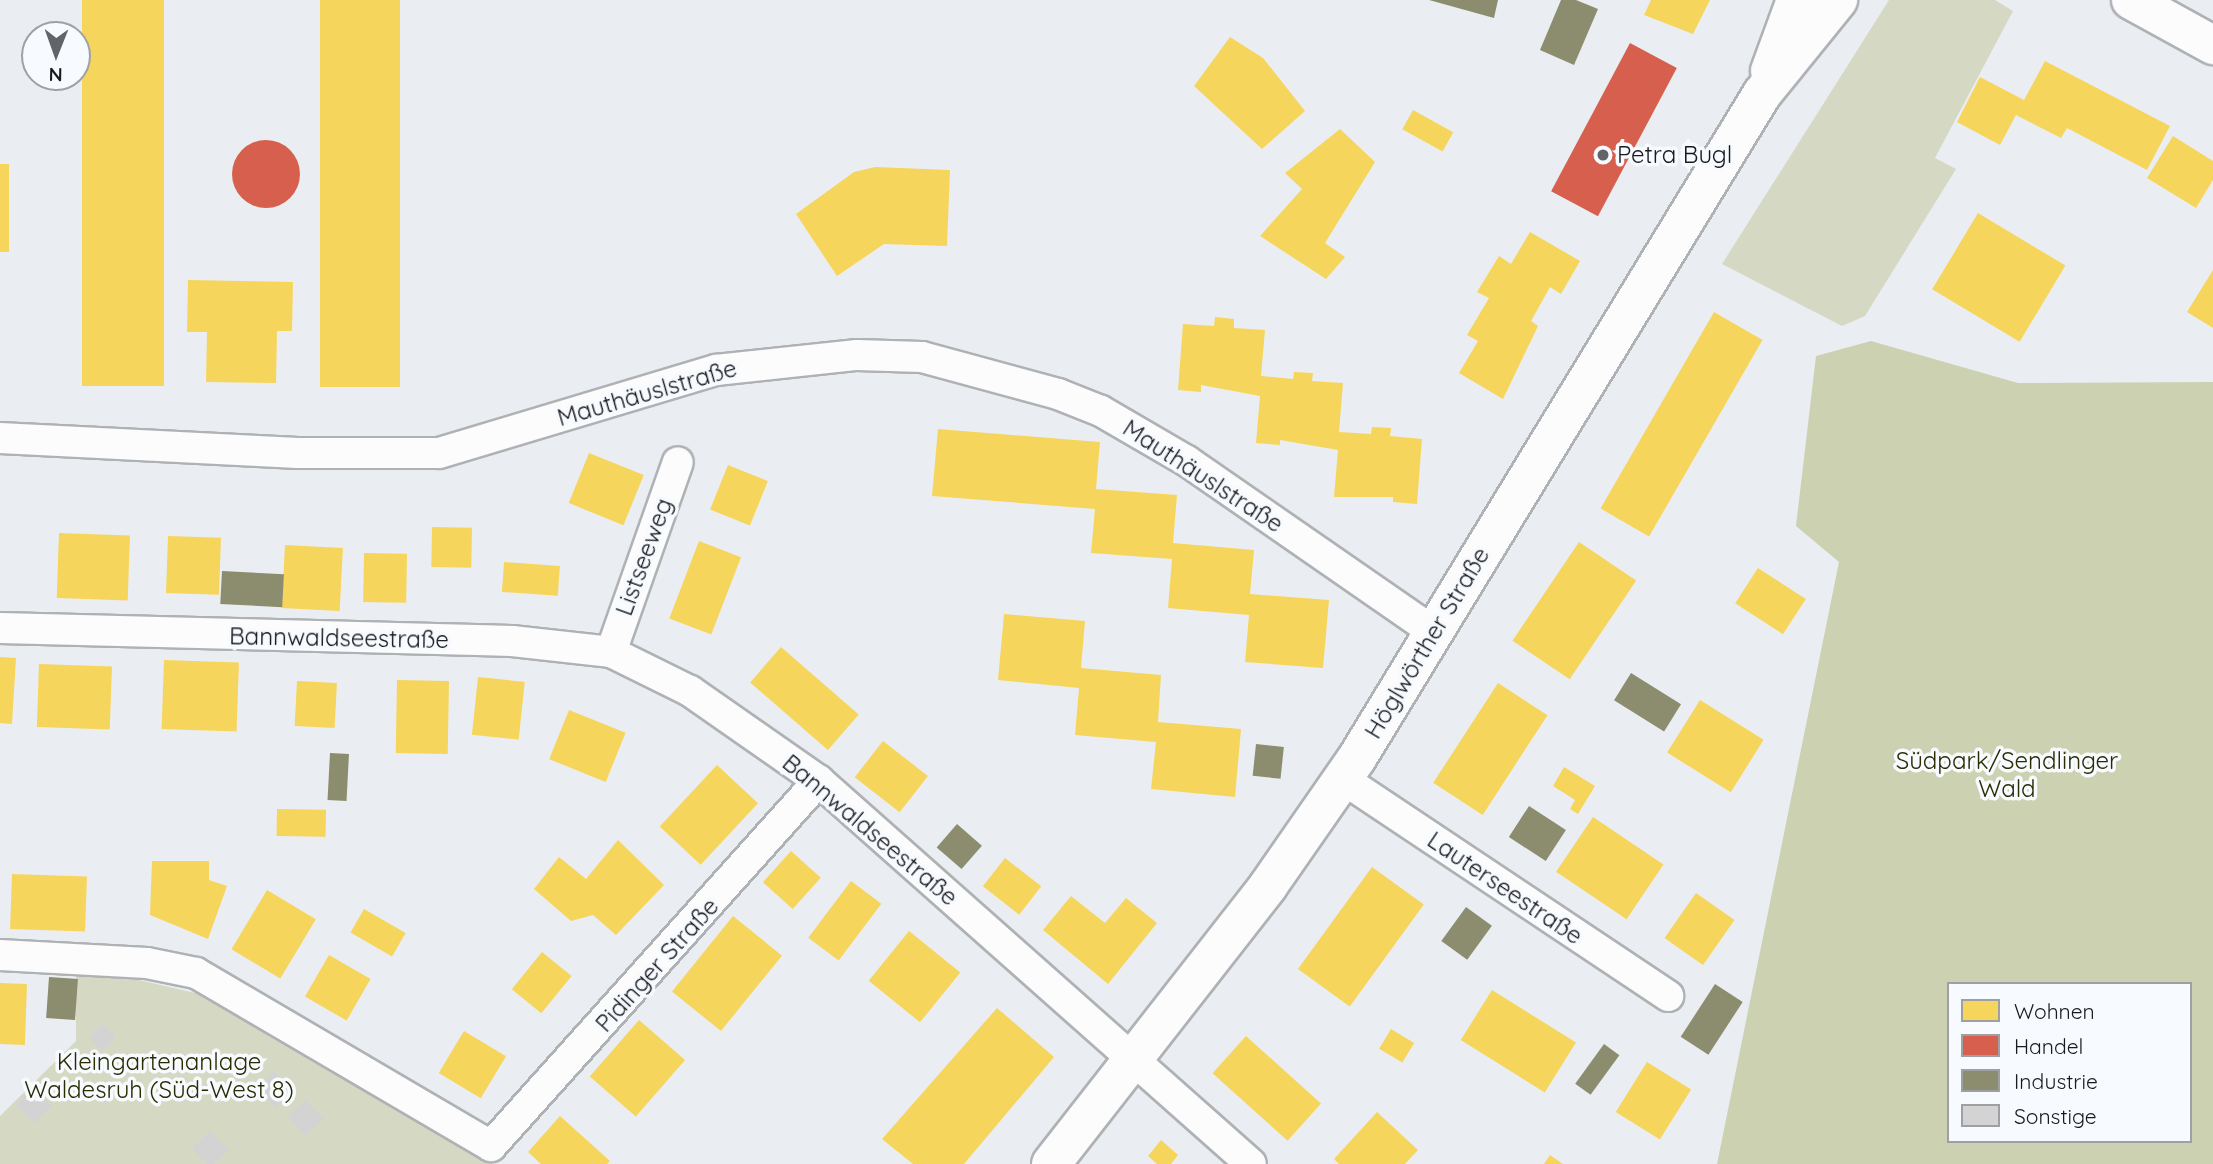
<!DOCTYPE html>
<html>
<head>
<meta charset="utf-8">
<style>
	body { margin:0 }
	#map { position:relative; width:2213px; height:1164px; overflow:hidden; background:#eaeef2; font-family:Quicksand,sans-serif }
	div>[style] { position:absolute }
	.green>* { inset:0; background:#d5d9c4 }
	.forest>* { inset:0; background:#ccd1b2 }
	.homes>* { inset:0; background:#f6d55c; transform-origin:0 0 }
	.shops>* { inset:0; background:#d6604d; transform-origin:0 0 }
	.round { border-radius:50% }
	.industry>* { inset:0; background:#8c8c6e; transform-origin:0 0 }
	.building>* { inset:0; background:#d3d3d4; transform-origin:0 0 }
	.roads { filter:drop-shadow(2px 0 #afb2b5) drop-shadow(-2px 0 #afb2b5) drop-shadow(0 2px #afb2b5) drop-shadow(0 -2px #afb2b5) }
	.minor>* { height:30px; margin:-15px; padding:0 15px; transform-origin:15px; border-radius:15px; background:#fcfcfd }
	.tertiary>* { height:38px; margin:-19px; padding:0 19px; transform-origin:19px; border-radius:19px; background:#fcfcfd }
	.secondary>* { height:38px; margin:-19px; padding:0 19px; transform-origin:19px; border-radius:19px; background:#fcfcfd }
	.dots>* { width:19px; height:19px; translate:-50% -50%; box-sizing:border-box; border:4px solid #f7fafe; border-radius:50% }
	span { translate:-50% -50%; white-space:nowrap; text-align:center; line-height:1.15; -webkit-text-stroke:7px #f7fafe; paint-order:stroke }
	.poi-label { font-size:24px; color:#181a1d }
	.left { translate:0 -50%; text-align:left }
	.street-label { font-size:24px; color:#181a1d }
	.park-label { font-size:24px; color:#2a2c00 }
	.legend { position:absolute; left:1947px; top:982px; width:245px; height:161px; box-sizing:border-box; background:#f7fafe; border:2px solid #9ea0a4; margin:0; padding:9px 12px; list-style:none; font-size:21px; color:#181a1d }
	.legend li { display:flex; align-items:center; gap:14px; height:35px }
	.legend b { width:35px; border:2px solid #9ea0a4 }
	.north { position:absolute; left:21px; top:21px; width:70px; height:70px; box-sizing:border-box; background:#f7fafe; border:2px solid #9ea0a4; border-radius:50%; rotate:181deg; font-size:19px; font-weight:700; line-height:28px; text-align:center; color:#181a1d }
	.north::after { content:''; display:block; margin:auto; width:24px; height:32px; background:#626468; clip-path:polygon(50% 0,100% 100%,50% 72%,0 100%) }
</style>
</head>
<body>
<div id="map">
	<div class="green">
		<i style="clip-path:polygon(1889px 0,1995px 0,2013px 11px,1935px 158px,1956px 169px,1865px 316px,1842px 326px,1722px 264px)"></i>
		<i style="clip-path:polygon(76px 974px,139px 980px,204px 995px,493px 1164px,0 1164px,0 1116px,76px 1041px)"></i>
	</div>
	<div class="forest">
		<i style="clip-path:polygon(evenodd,1871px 341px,2018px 383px,2213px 382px,2213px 1164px,1717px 1164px,1839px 562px,1796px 526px,1816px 356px,1871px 341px,1949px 984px,2190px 984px,2190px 1141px,1949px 1141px,1949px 984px)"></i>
	</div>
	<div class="homes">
		<i style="left:82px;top:0;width:82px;height:386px"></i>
		<i style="left:320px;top:0;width:80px;height:387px"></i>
		<i style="clip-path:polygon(1651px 0,1710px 0,1693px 34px,1644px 15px)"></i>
		<i style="clip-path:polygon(1230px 37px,1263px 58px,1305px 111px,1262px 149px,1194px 86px)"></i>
		<i style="clip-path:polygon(2045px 61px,2170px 126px,2147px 170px,2067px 128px,2061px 138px,2016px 115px,2000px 145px,1957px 122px,1980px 77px,2024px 100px)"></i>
		<i style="left:1413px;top:110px;width:46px;height:22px;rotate:29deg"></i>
		<i style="clip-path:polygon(1340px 129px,1375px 162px,1325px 243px,1345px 257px,1326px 279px,1260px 236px,1302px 189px,1285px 173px)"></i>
		<i style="clip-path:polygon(2173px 136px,2213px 161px,2213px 180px,2196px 208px,2147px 178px)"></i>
		<i style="left:0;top:164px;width:9px;height:88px"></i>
		<i style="clip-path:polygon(875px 167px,950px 170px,947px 246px,884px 244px,837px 276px,796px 214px,854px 172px)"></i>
		<i style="left:1978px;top:213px;width:102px;height:89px;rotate:31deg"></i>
		<i style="clip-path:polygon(1530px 232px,1580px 261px,1561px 294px,1550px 287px,1531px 321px,1538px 326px,1503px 399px,1459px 373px,1478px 341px,1467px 335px,1489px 298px,1477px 292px,1499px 256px,1511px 264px)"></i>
		<i style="clip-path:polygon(2213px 270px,2213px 328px,2187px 312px)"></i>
		<i style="clip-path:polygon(188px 280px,293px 282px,292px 331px,277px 331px,276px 383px,206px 382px,207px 332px,187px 332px)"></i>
		<i style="left:1714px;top:312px;width:56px;height:227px;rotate:30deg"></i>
		<i style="clip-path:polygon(1215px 317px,1234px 319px,1234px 328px,1265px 330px,1261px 376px,1293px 379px,1294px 372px,1313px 373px,1312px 381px,1343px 383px,1339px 432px,1371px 434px,1372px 427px,1391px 428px,1390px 436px,1422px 439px,1417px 504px,1393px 502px,1393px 497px,1334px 497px,1338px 450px,1280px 440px,1280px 445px,1256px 443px,1260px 396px,1201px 385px,1201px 392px,1178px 390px,1183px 324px,1214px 326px)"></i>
		<i style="clip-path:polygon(938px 429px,1100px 442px,1096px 489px,1177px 495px,1173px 543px,1254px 550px,1250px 594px,1329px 600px,1323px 668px,1245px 662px,1249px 615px,1168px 608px,1172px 559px,1091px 553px,1095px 509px,932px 496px)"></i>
		<i style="left:589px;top:453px;width:59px;height:54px;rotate:22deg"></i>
		<i style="left:728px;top:465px;width:43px;height:48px;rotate:22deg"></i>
		<i style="left:432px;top:527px;width:40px;height:40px;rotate:1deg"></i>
		<i style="left:59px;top:533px;width:71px;height:65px;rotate:2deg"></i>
		<i style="left:168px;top:536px;width:53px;height:57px;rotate:2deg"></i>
		<i style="left:699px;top:541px;width:45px;height:83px;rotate:21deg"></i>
		<i style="left:1579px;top:542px;width:69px;height:119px;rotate:34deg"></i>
		<i style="left:285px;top:545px;width:58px;height:63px;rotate:3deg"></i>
		<i style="left:364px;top:553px;width:43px;height:49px;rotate:1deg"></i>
		<i style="left:504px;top:562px;width:56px;height:30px;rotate:4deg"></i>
		<i style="left:1758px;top:568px;width:57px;height:42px;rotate:33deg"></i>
		<i style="clip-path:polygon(1004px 614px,1085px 621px,1081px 668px,1161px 675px,1158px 722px,1241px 729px,1235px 797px,1151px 789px,1156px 742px,1075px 735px,1079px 688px,998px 680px)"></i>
		<i style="left:781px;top:647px;width:103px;height:47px;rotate:41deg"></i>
		<i style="clip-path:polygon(0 657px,16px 658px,12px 724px,0 723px)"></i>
		<i style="left:164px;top:660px;width:75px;height:69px;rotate:2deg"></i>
		<i style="left:39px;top:664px;width:73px;height:63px;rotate:2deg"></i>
		<i style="left:478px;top:677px;width:47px;height:58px;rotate:6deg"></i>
		<i style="left:397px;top:680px;width:52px;height:73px;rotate:1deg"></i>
		<i style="left:297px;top:681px;width:40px;height:45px;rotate:3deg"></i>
		<i style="left:1498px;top:683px;width:59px;height:119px;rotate:33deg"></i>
		<i style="left:1700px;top:700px;width:75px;height:62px;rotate:32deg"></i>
		<i style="left:569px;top:710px;width:61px;height:53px;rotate:22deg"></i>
		<i style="left:883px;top:741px;width:57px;height:46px;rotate:38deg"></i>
		<i style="left:717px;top:765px;width:56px;height:84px;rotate:43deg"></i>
		<i style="clip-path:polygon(1564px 767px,1595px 786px,1578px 814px,1570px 809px,1575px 800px,1553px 786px)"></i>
		<i style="left:277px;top:809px;width:49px;height:27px;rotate:1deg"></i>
		<i style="left:1593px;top:817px;width:85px;height:66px;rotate:34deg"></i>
		<i style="clip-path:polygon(618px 840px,664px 885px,616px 935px,593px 915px,571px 921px,534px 889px,559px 857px,586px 879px)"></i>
		<i style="left:791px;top:851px;width:40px;height:42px;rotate:42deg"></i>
		<i style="left:1005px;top:858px;width:46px;height:36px;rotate:38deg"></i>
		<i style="clip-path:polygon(152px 861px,209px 861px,209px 880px,227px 886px,208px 939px,150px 915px)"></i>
		<i style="left:1372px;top:867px;width:64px;height:126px;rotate:36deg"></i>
		<i style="left:12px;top:874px;width:75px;height:55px;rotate:2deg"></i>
		<i style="left:851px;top:881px;width:38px;height:71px;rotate:37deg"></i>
		<i style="left:267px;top:890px;width:57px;height:69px;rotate:31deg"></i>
		<i style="left:1696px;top:893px;width:47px;height:55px;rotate:35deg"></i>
		<i style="clip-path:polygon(1071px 896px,1105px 923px,1126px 898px,1157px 923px,1108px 984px,1043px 930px)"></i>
		<i style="left:364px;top:909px;width:48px;height:27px;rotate:30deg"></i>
		<i style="left:733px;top:916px;width:63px;height:97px;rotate:39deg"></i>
		<i style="left:909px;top:931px;width:66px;height:64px;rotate:39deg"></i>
		<i style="left:542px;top:952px;width:38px;height:48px;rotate:39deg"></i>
		<i style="left:329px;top:955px;width:48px;height:48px;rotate:30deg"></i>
		<i style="left:0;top:983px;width:27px;height:61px;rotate:2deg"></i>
		<i style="left:1492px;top:990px;width:99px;height:59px;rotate:32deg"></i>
		<i style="clip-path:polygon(997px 1008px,1054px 1057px,964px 1164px,913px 1164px,882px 1139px)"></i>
		<i style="left:639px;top:1020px;width:61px;height:75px;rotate:41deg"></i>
		<i style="left:1391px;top:1029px;width:27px;height:23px;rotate:31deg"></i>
		<i style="left:464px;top:1031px;width:49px;height:49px;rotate:31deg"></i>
		<i style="left:1246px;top:1036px;width:101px;height:50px;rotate:42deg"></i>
		<i style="left:1647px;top:1062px;width:52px;height:59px;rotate:32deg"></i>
		<i style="clip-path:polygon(1377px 1112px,1418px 1150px,1405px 1164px,1339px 1164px,1334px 1159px)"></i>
		<i style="clip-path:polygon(560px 1116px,610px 1161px,607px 1164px,541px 1164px,528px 1152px)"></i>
		<i style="clip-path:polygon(1161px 1140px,1178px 1155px,1171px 1164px,1157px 1164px,1148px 1156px)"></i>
		<i style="clip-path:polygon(1550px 1155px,1563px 1164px,1544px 1164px)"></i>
	</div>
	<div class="shops">
		<i style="left:1630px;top:43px;width:53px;height:168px;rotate:28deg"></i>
		<i class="round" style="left:232px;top:140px;width:68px;height:68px"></i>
	</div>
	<div class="industry">
		<i style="clip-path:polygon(1429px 0,1498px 0,1494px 18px)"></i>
		<i style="clip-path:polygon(1561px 0,1576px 0,1598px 9px,1574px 65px,1540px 50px)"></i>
		<i style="left:222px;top:571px;width:62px;height:33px;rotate:3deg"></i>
		<i style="left:1631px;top:673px;width:59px;height:32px;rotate:32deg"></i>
		<i style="left:1256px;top:744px;width:28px;height:32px;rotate:6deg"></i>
		<i style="left:330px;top:753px;width:19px;height:47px;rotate:3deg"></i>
		<i style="left:1529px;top:806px;width:44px;height:37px;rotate:33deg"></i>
		<i style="left:957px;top:824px;width:33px;height:31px;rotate:41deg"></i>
		<i style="left:1466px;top:907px;width:32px;height:42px;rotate:36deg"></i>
		<i style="left:49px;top:977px;width:29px;height:41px;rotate:4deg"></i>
		<i style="left:1715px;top:984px;width:33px;height:63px;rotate:33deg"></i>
		<i style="left:1604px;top:1044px;width:19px;height:49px;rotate:36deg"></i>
	</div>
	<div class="building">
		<i style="left:102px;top:1024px;width:19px;height:19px;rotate:43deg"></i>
		<i style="left:274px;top:1071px;width:27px;height:25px;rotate:45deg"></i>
		<i style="left:34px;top:1087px;width:26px;height:25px;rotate:47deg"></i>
		<i style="left:306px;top:1100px;width:26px;height:25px;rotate:47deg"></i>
		<i style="clip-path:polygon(210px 1131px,229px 1150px,214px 1164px,207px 1164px,192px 1148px)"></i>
	</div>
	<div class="roads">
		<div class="minor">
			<i style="left:0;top:438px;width:298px;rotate:2.9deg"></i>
			<i style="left:298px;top:453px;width:141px"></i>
			<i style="left:439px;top:453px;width:289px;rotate:-16.7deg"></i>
			<i style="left:716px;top:370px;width:142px;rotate:-6.1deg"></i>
			<i style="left:857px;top:355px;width:65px;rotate:1.8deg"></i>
			<i style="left:922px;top:357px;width:141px;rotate:15.2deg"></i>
			<i style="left:1058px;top:394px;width:46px;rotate:21.6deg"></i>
			<i style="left:1101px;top:411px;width:99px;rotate:30.2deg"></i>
			<i style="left:1187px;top:461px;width:300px;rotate:34.7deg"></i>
			<i style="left:0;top:628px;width:512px;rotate:1.45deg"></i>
			<i style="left:512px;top:641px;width:100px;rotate:6.3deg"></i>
			<i style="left:611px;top:652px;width:88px;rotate:26.3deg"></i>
			<i style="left:690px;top:691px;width:157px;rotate:34.9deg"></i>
			<i style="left:819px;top:781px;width:577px;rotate:41.56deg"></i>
			<i style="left:611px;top:652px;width:201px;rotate:-70.6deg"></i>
			<i style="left:1343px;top:779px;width:391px;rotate:33.7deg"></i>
			<i style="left:0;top:955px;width:147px;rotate:3.1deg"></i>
			<i style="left:147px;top:963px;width:50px;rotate:11.5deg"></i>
			<i style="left:196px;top:973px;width:342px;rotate:30.4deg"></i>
			<i style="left:491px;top:1146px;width:491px;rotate:-48.1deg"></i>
		</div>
		<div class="tertiary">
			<i style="left:1770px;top:71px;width:76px;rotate:-69.9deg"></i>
			<i style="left:1051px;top:1164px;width:353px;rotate:-52deg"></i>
			<i style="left:1268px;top:886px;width:156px;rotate:-55.2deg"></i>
			<i style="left:1357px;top:758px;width:778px;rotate:-58.62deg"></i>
			<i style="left:1762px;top:94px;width:121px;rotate:-51deg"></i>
		</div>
		<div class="secondary">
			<i style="left:2131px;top:0;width:94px;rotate:28.8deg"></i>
		</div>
	</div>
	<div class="dots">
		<i style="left:1603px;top:155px;background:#626468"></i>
	</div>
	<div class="poi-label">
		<span class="left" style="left:1617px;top:155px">Petra Bugl</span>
	</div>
	<div class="street-label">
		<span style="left:647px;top:393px;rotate:-16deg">Mauthäuslstraße</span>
		<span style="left:1203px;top:476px;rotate:33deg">Mauthäuslstraße</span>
		<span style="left:644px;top:557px;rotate:-70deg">Listseeweg</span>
		<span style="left:339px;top:638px;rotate:1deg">Bannwaldseestraße</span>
		<span style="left:1427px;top:643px;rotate:-59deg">Höglwörther Straße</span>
		<span style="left:870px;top:830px;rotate:40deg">Bannwaldseestraße</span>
		<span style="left:1505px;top:888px;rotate:34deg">Lauterseestraße</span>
		<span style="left:657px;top:965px;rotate:-48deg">Pidinger Straße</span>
	</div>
	<div class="park-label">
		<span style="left:2007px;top:775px">Südpark/Sendlinger<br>Wald</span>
		<span style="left:159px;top:1076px">Kleingartenanlage<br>Waldesruh (Süd-West 8)</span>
	</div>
	<ul class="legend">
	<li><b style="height:19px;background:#f6d55c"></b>Wohnen</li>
	<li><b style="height:19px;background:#d6604d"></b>Handel</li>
	<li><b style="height:19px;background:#8c8c6e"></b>Industrie</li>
	<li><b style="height:19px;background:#d3d3d4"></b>Sonstige</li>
	</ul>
	<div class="north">N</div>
</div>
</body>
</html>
